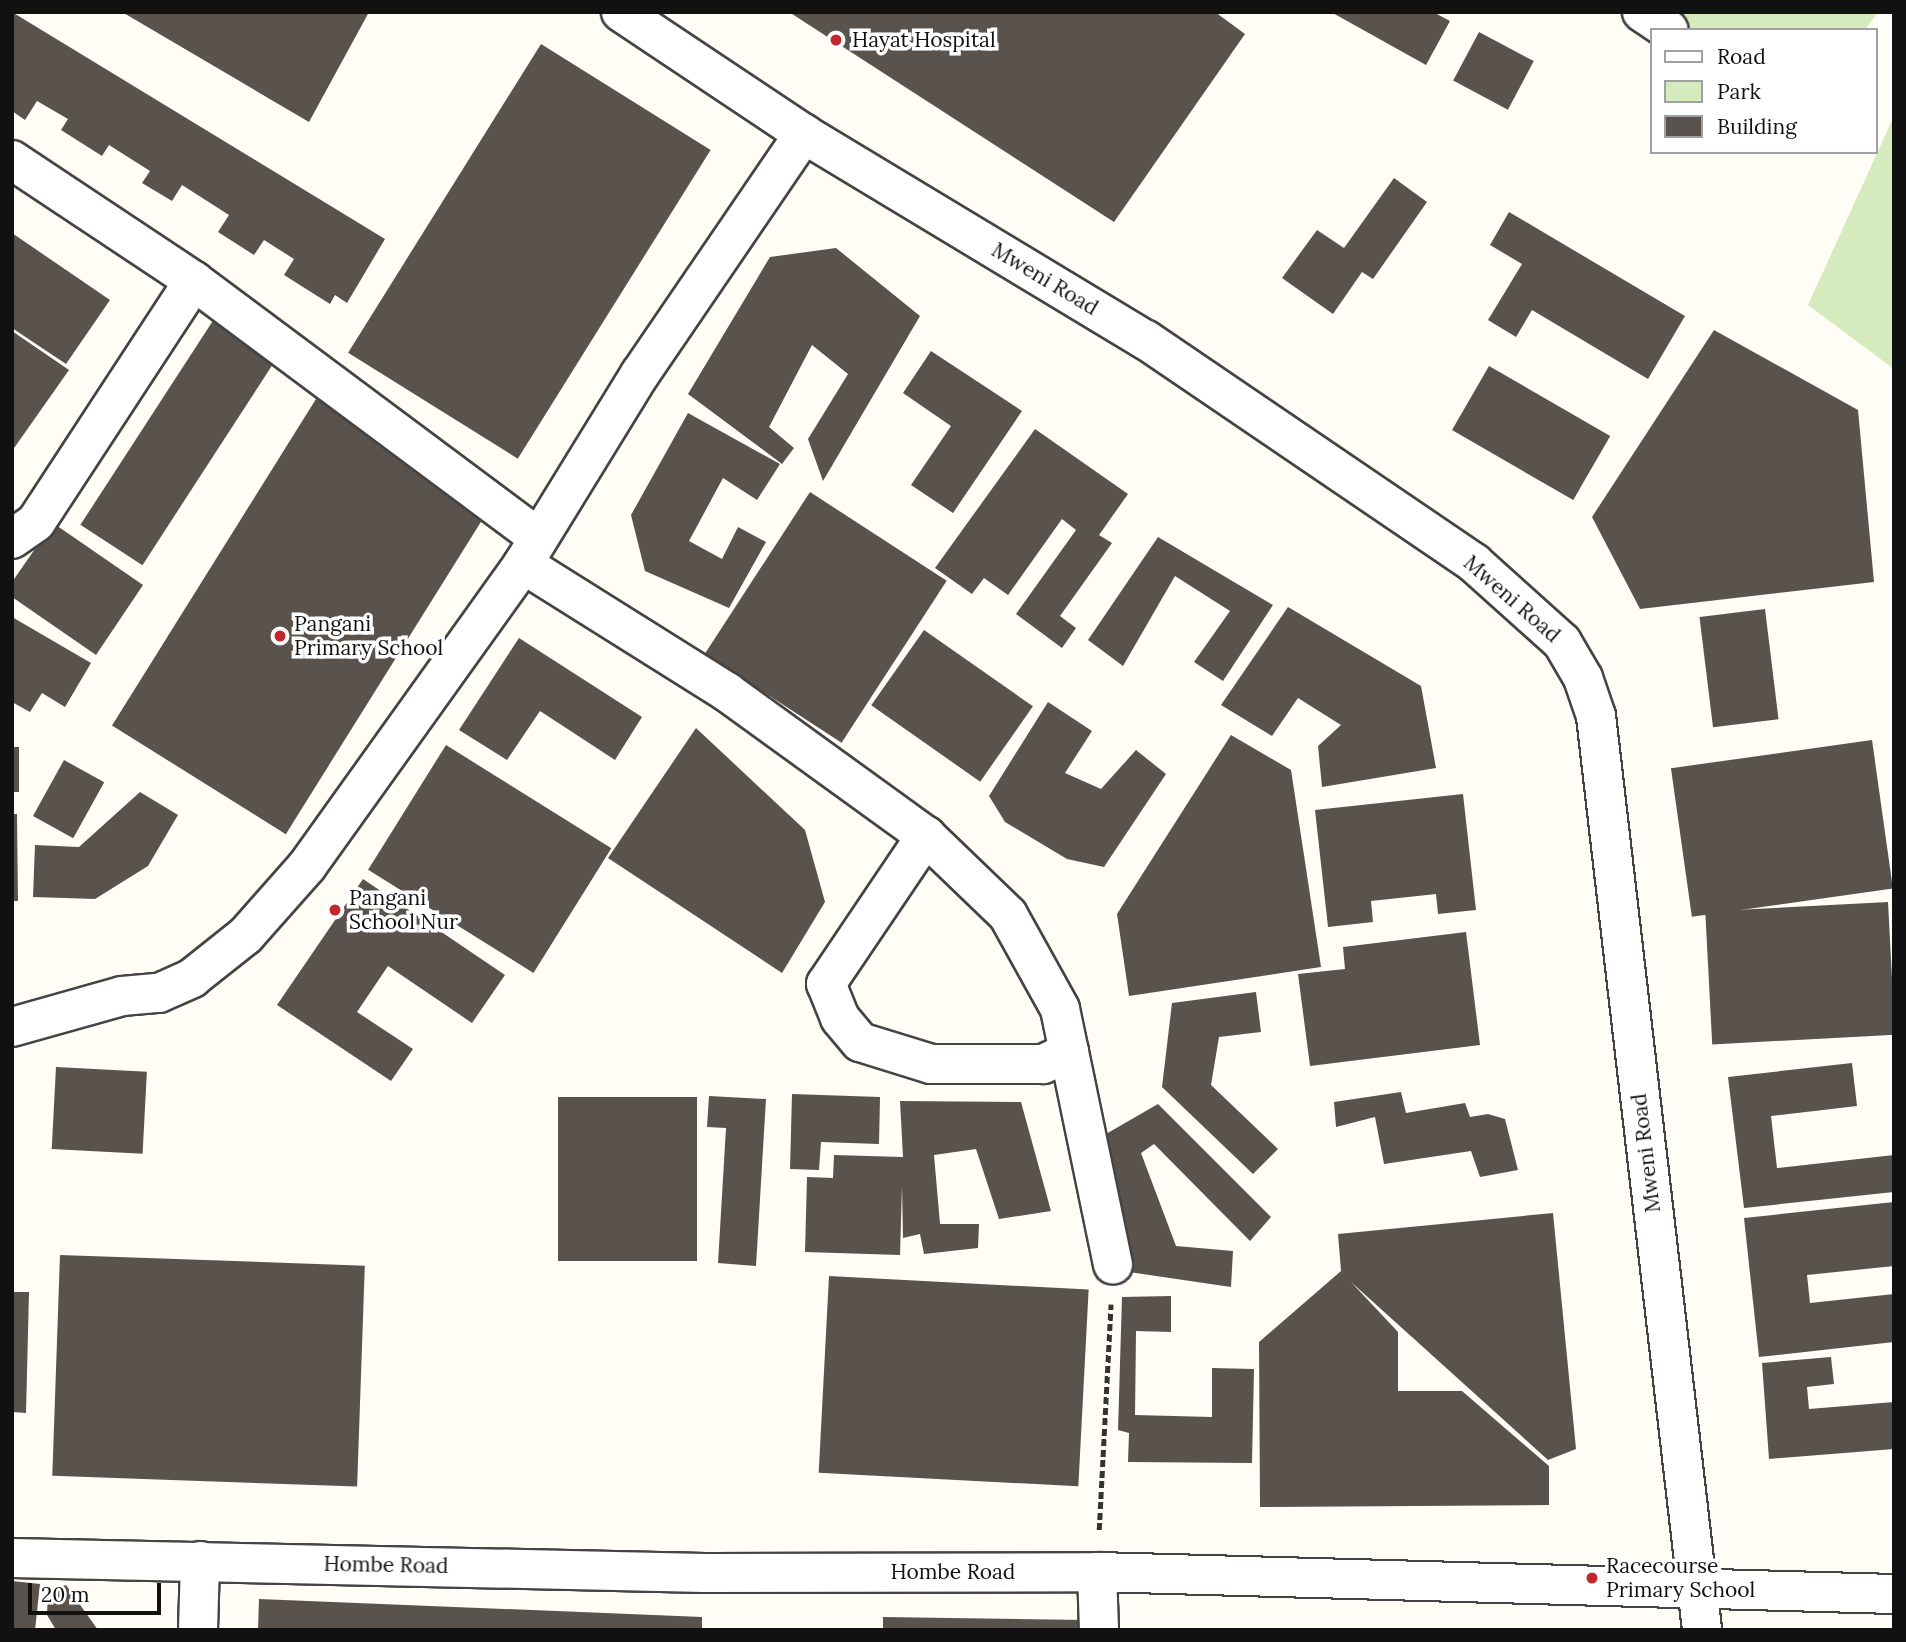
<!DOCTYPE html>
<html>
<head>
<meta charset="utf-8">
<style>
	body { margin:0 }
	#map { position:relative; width:1906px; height:1642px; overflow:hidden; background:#fffdf5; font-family:Lora,serif }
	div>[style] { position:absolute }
	.green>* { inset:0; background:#d5ebbd }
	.building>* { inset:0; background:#5a524d; transform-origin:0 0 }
	.path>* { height:4.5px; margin-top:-2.25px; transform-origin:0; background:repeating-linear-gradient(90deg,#333 0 7px,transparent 0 10.5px) }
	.roads { filter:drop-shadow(2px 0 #444) drop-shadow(-2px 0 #444) drop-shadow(0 2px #444) drop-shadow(0 -2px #444) }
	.minor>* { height:38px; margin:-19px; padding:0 19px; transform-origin:19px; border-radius:19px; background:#fff }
	.dots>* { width:19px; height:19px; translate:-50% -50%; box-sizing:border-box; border:4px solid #fff; border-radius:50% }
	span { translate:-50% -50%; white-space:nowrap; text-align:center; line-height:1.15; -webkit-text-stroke:7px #fff; paint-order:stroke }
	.poi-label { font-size:21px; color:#111 }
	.left { translate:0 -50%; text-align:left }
	.street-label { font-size:21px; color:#111 }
	.frame { position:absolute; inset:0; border:14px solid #111; pointer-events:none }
	.legend { position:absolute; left:1650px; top:28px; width:228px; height:126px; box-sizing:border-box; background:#fff; border:2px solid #a0a0a0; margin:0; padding:9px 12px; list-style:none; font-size:21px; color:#111 }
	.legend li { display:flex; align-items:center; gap:14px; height:35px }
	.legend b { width:35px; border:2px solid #a0a0a0 }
	.scale { position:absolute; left:28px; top:1583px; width:133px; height:32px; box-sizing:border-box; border:4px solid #111; border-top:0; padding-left:9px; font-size:21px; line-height:24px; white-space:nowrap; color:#111; -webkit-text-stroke:5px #fff; paint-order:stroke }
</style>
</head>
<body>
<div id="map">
	<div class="green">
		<i style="clip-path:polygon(1643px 12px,1878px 12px,1865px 30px,1670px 30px)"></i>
		<i style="clip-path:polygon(1894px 116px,1894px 369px,1808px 305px)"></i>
	</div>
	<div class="building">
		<i style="clip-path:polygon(12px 12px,385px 239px,347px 303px,335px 295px,330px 304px,284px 275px,294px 259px,264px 240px,254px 255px,218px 232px,229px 215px,182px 185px,172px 201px,142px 183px,150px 171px,109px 145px,102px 156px,61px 130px,68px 119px,37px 101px,25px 120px,12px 111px)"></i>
		<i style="clip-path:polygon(122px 12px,369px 12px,309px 122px)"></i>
		<i style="clip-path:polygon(789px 12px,1215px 12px,1245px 34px,1114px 222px)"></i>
		<i style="clip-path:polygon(1331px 12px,1433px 12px,1450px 21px,1426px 65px)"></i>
		<i style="left:1479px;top:32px;width:62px;height:55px;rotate:28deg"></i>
		<i style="left:541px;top:44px;width:200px;height:364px;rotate:32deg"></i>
		<i style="clip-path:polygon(1394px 178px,1427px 202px,1373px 279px,1362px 272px,1333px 314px,1282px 278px,1317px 230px,1344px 248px)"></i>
		<i style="clip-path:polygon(1509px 212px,1685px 316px,1648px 379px,1532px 310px,1516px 337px,1488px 320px,1522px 264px,1490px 245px)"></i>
		<i style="clip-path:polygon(12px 233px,110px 300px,66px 364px,12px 328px)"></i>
		<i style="clip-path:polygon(836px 248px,920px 316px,823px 481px,808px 439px,848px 374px,812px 345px,769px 427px,794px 448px,782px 464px,688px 394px,770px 257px)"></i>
		<i style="left:216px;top:316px;width:74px;height:249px;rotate:33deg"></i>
		<i style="clip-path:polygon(1714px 330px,1858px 410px,1874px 582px,1640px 609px,1592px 517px)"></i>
		<i style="clip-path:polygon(12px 331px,69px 370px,12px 451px)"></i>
		<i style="clip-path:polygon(931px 351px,1022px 411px,953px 513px,911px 485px,951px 426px,903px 393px)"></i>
		<i style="left:1489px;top:366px;width:140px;height:74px;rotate:30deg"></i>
		<i style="left:316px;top:399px;width:205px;height:385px;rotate:32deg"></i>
		<i style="clip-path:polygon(688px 413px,780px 464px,757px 500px,723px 478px,689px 541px,722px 559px,738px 527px,766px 542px,729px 608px,645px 571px,631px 515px)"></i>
		<i style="clip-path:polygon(1035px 429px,1128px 494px,1099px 535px,1112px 543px,1060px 616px,1076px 628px,1062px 648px,1016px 614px,1076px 530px,1062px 519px,1008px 595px,984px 578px,972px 594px,935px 568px)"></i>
		<i style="left:810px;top:492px;width:163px;height:193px;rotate:33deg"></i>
		<i style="clip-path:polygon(53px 523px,143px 585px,96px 655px,12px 597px,12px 582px)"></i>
		<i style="clip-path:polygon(1158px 537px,1273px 605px,1223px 681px,1194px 662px,1230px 611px,1175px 576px,1123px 666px,1088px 640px)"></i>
		<i style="clip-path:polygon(1288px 607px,1421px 686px,1436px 768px,1322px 787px,1318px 746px,1341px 725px,1298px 698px,1272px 736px,1221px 705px)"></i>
		<i style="left:1765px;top:609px;width:111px;height:66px;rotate:83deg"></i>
		<i style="clip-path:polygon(12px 617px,91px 663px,65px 707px,42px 693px,30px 712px,12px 702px)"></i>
		<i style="left:924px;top:630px;width:133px;height:92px;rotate:35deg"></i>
		<i style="clip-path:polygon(519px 638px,642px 717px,615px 760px,540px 711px,507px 760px,459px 730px)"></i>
		<i style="clip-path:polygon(1048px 702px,1092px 731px,1065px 773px,1101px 789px,1136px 750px,1166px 774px,1104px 867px,1067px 859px,1005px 822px,989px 796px)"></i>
		<i style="clip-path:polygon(696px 728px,805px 830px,825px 902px,782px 973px,608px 858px)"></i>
		<i style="clip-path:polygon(1231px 735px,1291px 770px,1321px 967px,1129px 996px,1117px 914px)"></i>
		<i style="left:1872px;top:740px;width:150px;height:203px;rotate:82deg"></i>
		<i style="left:446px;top:745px;width:195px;height:147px;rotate:32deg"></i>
		<i style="left:12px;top:747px;width:7px;height:45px"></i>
		<i style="left:64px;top:760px;width:46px;height:64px;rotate:29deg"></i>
		<i style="clip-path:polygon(140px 792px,178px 815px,148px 866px,95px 899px,33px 897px,35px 845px,79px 847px)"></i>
		<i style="clip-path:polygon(1463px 794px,1476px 910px,1438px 914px,1436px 894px,1371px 901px,1373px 922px,1328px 927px,1315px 810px)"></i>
		<i style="clip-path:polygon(12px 814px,17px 814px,18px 901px,12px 901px)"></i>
		<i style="clip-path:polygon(363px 879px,505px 975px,472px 1023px,388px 966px,357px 1012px,413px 1049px,391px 1081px,277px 1005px)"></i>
		<i style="left:1888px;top:902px;width:133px;height:183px;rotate:87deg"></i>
		<i style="clip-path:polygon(1466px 932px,1480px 1045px,1310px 1066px,1298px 974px,1345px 969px,1343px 947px)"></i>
		<i style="clip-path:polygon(1256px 992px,1261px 1032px,1219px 1037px,1211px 1085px,1278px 1149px,1253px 1174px,1162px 1087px,1172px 1003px)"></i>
		<i style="clip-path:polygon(1852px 1063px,1857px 1106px,1771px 1116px,1777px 1168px,1894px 1155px,1894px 1192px,1744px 1208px,1728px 1077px)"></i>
		<i style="left:56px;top:1067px;width:91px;height:82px;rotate:3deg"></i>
		<i style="clip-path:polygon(1401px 1092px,1406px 1113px,1465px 1103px,1470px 1117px,1488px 1114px,1505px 1119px,1518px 1170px,1480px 1177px,1471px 1151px,1384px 1164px,1375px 1117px,1336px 1127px,1334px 1102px)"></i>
		<i style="clip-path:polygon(792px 1094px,880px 1097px,879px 1144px,821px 1142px,819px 1170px,790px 1169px)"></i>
		<i style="clip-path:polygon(709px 1096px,766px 1099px,756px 1266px,718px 1263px,726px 1128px,707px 1127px)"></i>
		<i style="left:558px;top:1097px;width:139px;height:164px"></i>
		<i style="clip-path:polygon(900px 1101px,1021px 1102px,1051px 1211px,999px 1219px,976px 1149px,934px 1155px,940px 1224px,979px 1224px,978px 1248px,924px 1254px,920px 1234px,903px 1238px,902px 1186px,900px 1255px,805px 1252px,807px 1177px,833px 1178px,834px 1155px,903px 1157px)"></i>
		<i style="clip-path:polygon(1158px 1104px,1271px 1217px,1250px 1241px,1154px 1144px,1141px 1153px,1176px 1246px,1233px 1251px,1231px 1287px,1129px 1272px,1099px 1138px)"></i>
		<i style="clip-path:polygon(1894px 1202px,1894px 1266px,1807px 1275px,1810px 1303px,1894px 1294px,1894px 1342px,1759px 1357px,1744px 1218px)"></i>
		<i style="clip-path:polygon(1553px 1213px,1576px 1449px,1548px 1460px,1351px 1282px,1398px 1332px,1398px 1391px,1462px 1391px,1549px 1466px,1549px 1505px,1260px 1507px,1259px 1342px,1341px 1271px,1338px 1234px)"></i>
		<i style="left:60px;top:1255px;width:305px;height:221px;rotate:2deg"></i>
		<i style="left:829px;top:1276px;width:260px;height:197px;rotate:3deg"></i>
		<i style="clip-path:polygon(12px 1292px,29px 1292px,26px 1413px,12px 1412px)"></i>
		<i style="clip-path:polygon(1171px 1296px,1171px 1332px,1136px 1331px,1135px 1415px,1212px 1417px,1212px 1368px,1254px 1369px,1252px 1463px,1128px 1462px,1129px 1433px,1118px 1430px,1122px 1297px)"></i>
		<i style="clip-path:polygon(1831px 1357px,1834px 1384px,1807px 1387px,1809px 1409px,1894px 1402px,1894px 1449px,1769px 1459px,1762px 1363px)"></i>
		<i style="clip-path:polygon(12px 1581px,40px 1584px,35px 1630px,12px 1630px)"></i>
		<i style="clip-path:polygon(66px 1585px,98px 1630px,56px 1630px,47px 1615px,48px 1591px)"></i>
		<i style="clip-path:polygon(259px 1599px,702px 1617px,702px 1630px,258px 1630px)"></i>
		<i style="clip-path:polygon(883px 1617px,1086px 1620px,1086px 1630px,883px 1630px)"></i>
	</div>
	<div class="path">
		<i style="left:1099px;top:1530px;width:226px;rotate:-87deg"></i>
	</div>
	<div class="roads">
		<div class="minor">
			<i style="left:621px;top:12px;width:220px;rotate:33.7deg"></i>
			<i style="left:804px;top:134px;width:399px;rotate:31.1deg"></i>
			<i style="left:1146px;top:340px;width:397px;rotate:34.2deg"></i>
			<i style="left:1474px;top:563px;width:118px;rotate:41.9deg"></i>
			<i style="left:1562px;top:642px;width:42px;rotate:59.7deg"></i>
			<i style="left:1583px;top:678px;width:40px;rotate:71.1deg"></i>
			<i style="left:1596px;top:716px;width:920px;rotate:83.38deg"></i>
			<i style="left:1642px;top:12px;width:32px;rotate:34deg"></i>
			<i style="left:12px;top:160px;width:219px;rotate:33.6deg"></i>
			<i style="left:194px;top:281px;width:428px;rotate:36.7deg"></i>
			<i style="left:12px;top:539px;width:29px;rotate:-35deg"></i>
			<i style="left:36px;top:522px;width:288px;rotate:-56.8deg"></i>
			<i style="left:523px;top:564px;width:241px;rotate:32.1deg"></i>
			<i style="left:727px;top:692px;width:246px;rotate:35.9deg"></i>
			<i style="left:926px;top:836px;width:114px;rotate:43.9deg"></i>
			<i style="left:1008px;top:915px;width:107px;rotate:61deg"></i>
			<i style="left:1060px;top:1009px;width:44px;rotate:78.2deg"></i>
			<i style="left:1069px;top:1052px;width:29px;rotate:155deg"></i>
			<i style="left:1043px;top:1064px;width:112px;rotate:180deg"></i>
			<i style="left:931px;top:1064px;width:74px;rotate:-162.8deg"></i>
			<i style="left:860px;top:1042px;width:31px;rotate:-130deg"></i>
			<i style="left:840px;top:1018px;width:37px;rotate:-112deg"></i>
			<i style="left:826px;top:984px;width:179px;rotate:-56deg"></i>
			<i style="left:12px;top:1027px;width:114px;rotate:-15.7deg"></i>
			<i style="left:122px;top:996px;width:37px;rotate:-5deg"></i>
			<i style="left:159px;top:993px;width:36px;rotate:-24deg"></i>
			<i style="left:192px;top:978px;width:69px;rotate:-38.5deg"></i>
			<i style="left:246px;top:935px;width:92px;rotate:-48.5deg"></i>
			<i style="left:307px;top:866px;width:371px;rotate:-54.4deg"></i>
			<i style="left:523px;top:564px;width:223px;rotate:-58.4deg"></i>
			<i style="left:640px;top:374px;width:291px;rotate:-55.7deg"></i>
			<i style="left:1069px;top:1052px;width:217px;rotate:78.3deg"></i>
			<i style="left:12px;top:1558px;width:693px;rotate:1.24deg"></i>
			<i style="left:705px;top:1573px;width:392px;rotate:-0.1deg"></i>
			<i style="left:1097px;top:1572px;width:797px;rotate:1.58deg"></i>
			<i style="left:1097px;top:1572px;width:58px;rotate:88deg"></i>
			<i style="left:198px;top:1630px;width:69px;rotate:-88.3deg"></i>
		</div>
	</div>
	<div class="dots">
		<i style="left:836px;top:40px;background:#c4262e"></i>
		<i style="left:280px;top:636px;background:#c4262e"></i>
		<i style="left:335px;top:910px;background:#c4262e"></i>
		<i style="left:1592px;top:1578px;background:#c4262e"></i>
	</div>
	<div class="poi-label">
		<span class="left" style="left:852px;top:40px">Hayat Hospital</span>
		<span class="left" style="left:294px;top:636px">Pangani<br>Primary School</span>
		<span class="left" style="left:349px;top:910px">Pangani<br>School Nur</span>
		<span class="left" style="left:1606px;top:1578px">Racecourse<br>Primary School</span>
	</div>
	<div class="street-label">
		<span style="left:1045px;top:279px;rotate:31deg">Mweni Road</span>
		<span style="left:1512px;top:599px;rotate:41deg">Mweni Road</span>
		<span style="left:1646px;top:1153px;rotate:-97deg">Mweni Road</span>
		<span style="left:386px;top:1565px;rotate:1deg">Hombe Road</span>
		<span style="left:953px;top:1572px">Hombe Road</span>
	</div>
	<div class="frame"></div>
	<ul class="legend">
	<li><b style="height:9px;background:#fff"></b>Road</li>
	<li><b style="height:19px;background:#d5ebbd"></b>Park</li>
	<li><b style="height:19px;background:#5a524d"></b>Building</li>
	</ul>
	<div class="scale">20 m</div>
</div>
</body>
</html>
